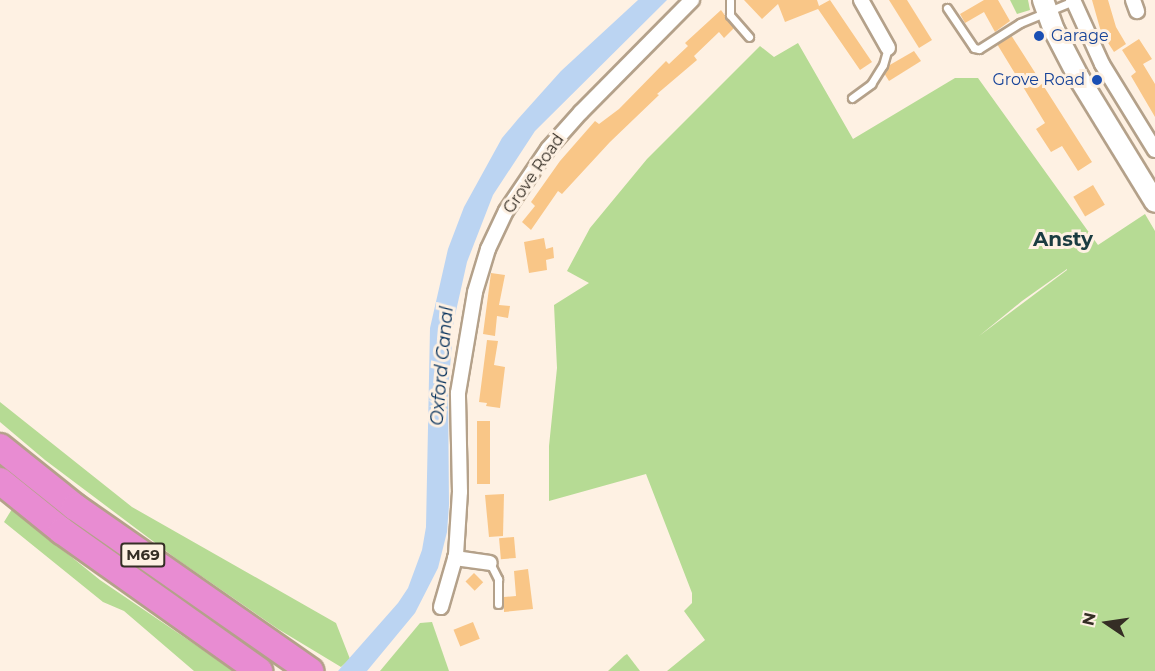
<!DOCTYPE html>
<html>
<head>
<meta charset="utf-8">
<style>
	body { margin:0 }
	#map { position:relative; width:1155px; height:671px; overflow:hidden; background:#fef1e3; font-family:Montserrat,sans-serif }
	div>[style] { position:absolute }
	.green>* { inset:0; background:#b6db94 }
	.water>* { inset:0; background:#bbd4f2 }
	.building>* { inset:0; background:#f9c687; transform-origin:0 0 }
	.roads { filter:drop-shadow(2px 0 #b4a18a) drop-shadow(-2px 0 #b4a18a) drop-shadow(0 2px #b4a18a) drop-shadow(0 -2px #b4a18a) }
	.service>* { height:7px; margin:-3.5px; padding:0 3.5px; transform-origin:3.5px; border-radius:3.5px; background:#fff }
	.minor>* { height:14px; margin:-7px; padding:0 7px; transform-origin:7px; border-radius:7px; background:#fff }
	.secondary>* { height:20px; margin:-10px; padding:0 10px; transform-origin:10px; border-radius:10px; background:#fff }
	.motorway>* { height:26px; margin:-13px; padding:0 13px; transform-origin:13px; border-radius:13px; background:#e88cd2 }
	.dots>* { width:16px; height:16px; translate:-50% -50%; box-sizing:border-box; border:3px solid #fef1e3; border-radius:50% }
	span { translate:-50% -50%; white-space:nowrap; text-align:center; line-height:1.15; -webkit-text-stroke:6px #fef1e3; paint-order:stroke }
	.shield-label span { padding:2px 4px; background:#fef1e3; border:2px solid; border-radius:4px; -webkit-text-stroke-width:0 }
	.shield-label { font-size:15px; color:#352e25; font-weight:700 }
	.transit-label { font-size:16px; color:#164399 }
	.left { translate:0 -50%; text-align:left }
	.right { translate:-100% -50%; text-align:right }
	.street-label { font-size:16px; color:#352e25 }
	.water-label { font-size:18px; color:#002d59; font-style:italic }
	.quarter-label { font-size:20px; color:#1a3c41; font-weight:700 }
	.north { position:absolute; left:1077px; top:593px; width:60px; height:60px; -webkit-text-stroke:4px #fef1e3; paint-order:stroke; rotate:283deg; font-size:16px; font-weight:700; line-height:24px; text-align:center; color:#352e25 }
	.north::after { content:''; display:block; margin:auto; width:21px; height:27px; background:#352e25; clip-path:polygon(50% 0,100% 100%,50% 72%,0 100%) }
</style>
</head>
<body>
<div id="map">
	<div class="green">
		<i style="clip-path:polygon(1010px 0,1028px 0,1030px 10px,1017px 14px)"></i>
		<i style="clip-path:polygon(evenodd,798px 43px,853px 139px,955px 78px,978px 78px,1098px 245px,1145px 214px,1155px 231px,1155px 671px,667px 671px,705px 640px,684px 611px,692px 603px,692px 593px,646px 474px,549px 501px,549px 446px,557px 368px,554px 305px,589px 283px,567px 271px,590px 228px,647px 159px,760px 46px,774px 57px,798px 43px,1067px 269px,1067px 270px,979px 336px,1022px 301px,1067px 269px)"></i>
		<i style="clip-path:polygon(0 402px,132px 507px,336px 623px,350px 659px,341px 667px,278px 629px,178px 560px,45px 460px,0 422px)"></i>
		<i style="clip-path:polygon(12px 509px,100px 580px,234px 671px,194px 671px,124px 611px,103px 602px,4px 522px)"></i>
		<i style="clip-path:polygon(432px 622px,449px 671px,380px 671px,420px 623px)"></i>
		<i style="clip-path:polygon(627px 654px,640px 671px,608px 671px,624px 656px)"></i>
	</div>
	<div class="water">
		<i style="clip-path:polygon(638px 0,667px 0,535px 131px,493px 195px,467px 262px,454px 320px,448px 391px,449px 505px,447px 532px,438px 568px,415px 613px,367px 671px,338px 671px,398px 603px,408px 588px,422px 550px,426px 527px,430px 328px,448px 249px,464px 207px,502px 138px,518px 119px,561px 71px)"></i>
	</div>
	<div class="building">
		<i style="clip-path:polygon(744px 0,817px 0,819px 6px,830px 0,872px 62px,860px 70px,818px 9px,785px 22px,778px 4px,762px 19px)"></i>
		<i style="clip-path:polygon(889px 0,907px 0,932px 40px,919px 48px)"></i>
		<i style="clip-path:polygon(984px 0,998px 0,1010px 21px,995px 32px,984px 12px,965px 23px,960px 14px)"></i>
		<i style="clip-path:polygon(1092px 0,1108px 0,1116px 27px,1126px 44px,1114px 52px,1101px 32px)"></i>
		<i style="clip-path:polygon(721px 10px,734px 28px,724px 38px,719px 32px,694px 56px,697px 60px,657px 94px,659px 95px,610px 142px,562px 194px,558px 191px,531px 230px,522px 222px,535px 206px,531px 202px,560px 161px,595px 121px,599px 124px,619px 109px,666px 61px,669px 64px,688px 46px,685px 43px)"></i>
		<i style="clip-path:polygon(1011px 35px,1092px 162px,1078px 171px,1062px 146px,1051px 152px,1036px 129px,1045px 123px,997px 44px)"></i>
		<i style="clip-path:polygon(1139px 39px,1152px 59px,1143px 64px,1155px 84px,1155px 117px,1131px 76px,1136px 72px,1122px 50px)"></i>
		<i style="clip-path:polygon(914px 51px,921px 61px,889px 81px,884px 73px,888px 66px)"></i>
		<i style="left:1093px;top:185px;width:23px;height:23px;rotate:59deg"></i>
		<i style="clip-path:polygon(544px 238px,546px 249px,553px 247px,554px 258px,546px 260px,547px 270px,529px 273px,524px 242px)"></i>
		<i style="clip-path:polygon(491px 273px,505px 275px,499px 305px,510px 306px,508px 318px,497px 316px,495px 336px,483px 334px)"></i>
		<i style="clip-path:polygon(487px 340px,498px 341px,494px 365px,505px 367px,500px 408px,486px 406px,487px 403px,479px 402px)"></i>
		<i style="left:477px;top:421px;width:13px;height:63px"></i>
		<i style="clip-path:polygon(504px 494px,503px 536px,489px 537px,485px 495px)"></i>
		<i style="left:514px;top:537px;width:21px;height:15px;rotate:85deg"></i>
		<i style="clip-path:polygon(528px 569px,533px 609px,504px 612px,504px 597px,516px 596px,514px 571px)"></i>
		<i style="left:474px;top:573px;width:13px;height:12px;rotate:45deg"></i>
		<i style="left:473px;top:622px;width:18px;height:21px;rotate:68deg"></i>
	</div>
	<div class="roads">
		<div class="service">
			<i style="left:730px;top:0;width:15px;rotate:90deg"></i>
			<i style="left:730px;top:15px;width:29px;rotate:49deg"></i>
			<i style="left:947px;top:8px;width:48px;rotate:56deg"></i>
			<i style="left:974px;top:48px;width:5px;rotate:11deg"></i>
			<i style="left:979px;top:49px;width:49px;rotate:-32.4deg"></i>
			<i style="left:1020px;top:23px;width:57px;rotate:-22.5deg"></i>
			<i style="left:852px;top:98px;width:24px;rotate:-36deg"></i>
			<i style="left:871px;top:84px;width:22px;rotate:-58deg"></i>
			<i style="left:883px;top:65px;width:18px;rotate:-74deg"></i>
			<i style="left:490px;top:563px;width:18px;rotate:63deg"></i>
			<i style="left:498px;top:579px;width:25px;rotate:90deg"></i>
		</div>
		<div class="minor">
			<i style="left:861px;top:0;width:55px;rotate:60.6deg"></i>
			<i style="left:1073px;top:0;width:70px;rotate:65.6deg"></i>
			<i style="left:1102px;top:64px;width:101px;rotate:58.4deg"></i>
			<i style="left:1133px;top:0;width:12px;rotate:70deg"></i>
			<i style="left:455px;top:558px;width:35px;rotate:8deg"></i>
			<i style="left:441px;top:607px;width:54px;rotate:-73.9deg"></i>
			<i style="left:456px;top:555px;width:63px;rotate:-86.4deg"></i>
			<i style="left:460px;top:492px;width:99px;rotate:-91.2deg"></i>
			<i style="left:458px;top:393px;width:102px;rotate:-80.4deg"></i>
			<i style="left:475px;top:292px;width:45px;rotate:-73.2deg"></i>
			<i style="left:488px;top:249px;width:42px;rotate:-64.7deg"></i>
			<i style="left:506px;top:211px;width:75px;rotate:-55.9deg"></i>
			<i style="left:548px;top:149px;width:50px;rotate:-48.3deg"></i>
			<i style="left:581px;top:112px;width:158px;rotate:-45.3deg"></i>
		</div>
		<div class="secondary">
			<i style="left:1043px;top:0;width:32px;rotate:70deg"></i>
			<i style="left:1054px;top:30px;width:54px;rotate:62.5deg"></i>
			<i style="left:1079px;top:78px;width:145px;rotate:58.5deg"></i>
		</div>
		<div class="motorway">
			<i style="left:0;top:447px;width:96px;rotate:38.7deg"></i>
			<i style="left:75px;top:507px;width:287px;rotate:34.9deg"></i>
			<i style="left:0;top:481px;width:80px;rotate:38.9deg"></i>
			<i style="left:62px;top:531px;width:242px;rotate:35.4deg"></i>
		</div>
	</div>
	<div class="dots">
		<i style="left:1039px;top:36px;background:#1a4fb4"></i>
		<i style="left:1097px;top:80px;background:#1a4fb4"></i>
	</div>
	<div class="shield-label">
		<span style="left:143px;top:555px">M69</span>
	</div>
	<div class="transit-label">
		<span class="left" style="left:1051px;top:36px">Garage</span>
		<span class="right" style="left:1085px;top:80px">Grove Road</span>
	</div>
	<div class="street-label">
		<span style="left:534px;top:174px;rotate:-55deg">Grove Road</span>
	</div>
	<div class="water-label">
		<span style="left:442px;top:366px;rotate:-85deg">Oxford Canal</span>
	</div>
	<div class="quarter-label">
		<span style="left:1063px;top:239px">Ansty</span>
	</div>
	<div class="north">N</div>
</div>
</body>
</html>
